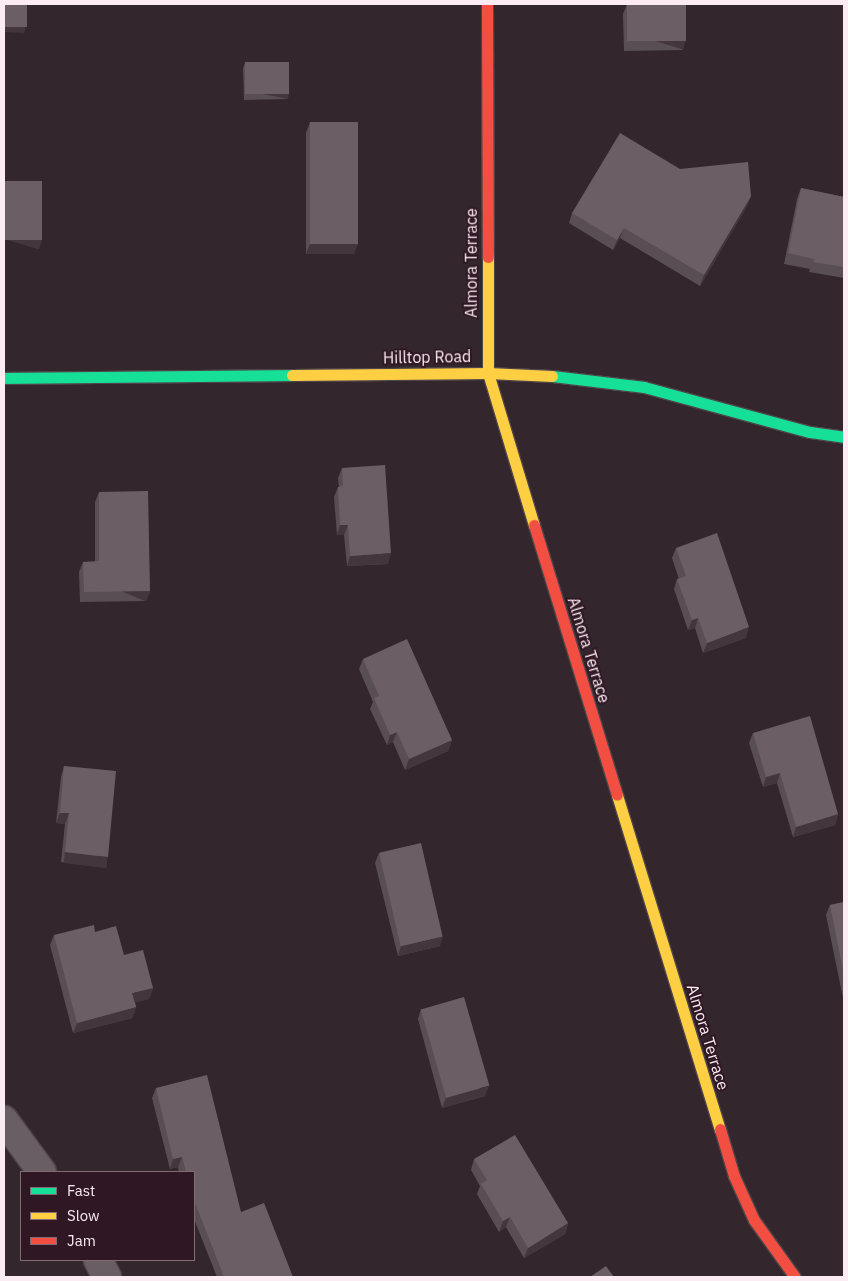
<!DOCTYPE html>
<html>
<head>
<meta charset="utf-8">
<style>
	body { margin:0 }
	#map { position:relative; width:848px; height:1281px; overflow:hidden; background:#33272d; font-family:"IBM Plex Sans",sans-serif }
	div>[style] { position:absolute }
	.roads { filter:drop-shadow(1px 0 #50454a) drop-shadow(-1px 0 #50454a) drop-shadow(0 1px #50454a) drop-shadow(0 -1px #50454a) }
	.street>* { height:28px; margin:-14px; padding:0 14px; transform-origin:14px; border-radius:14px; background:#695e64 }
	.fast>* { height:11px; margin:-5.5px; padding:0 5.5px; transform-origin:5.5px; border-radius:5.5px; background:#16e098 }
	.slow>* { height:11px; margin:-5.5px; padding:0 5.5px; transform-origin:5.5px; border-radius:5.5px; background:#ffcf43 }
	.jam>* { height:11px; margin:-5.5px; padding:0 5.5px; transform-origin:5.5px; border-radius:5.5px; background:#f24e42 }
	.wall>* { inset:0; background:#594e54 }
	.shaded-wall>* { inset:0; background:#43373d; transform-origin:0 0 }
	.building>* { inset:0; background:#6b5f65; transform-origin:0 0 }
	span { translate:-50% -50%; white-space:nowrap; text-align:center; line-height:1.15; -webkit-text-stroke:4px #2f1824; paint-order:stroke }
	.street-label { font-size:16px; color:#fbebf2 }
	.frame { position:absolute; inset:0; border:5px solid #fbebf2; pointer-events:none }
	.legend { position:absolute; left:20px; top:1171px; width:175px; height:90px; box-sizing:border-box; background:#2f1824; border:1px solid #816c76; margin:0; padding:6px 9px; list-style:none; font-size:15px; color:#fbebf2 }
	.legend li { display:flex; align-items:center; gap:10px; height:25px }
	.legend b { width:25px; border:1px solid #816c76 }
</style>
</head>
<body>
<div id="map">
	<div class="roads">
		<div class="street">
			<i style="left:4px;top:1120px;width:64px;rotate:53.8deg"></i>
			<i style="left:98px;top:1260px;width:19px;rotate:62deg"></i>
		</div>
		<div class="fast">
			<i style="left:552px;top:376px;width:93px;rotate:6.8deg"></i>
			<i style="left:644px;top:387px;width:172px;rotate:15.2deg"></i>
			<i style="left:810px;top:432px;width:34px;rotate:8deg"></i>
			<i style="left:4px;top:378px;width:288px;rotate:-0.6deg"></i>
		</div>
		<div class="slow">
			<i style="left:488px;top:257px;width:116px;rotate:90deg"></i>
			<i style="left:488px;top:373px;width:159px;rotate:73.2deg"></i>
			<i style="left:292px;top:375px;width:196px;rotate:-0.6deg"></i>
			<i style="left:488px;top:373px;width:64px;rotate:2.7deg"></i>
			<i style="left:617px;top:795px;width:350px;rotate:72.9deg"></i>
		</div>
		<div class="jam">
			<i style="left:487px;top:4px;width:253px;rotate:89.8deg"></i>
			<i style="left:534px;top:525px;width:282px;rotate:72.9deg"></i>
			<i style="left:720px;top:1129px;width:49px;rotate:73.4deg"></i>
			<i style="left:734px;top:1176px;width:48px;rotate:65.6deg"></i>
			<i style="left:754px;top:1220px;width:70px;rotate:54.3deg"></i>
		</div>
	</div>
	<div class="wall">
		<i style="clip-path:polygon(627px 4px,683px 50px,624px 51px,623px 14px)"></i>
		<i style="clip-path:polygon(245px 63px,288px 99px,244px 100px,243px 68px)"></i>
		<i style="clip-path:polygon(310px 122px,354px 254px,306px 254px,306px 133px)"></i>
		<i style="clip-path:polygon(680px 169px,751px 196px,747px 206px,700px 286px,620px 238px,613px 250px,569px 223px,572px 213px)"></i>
		<i style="clip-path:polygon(801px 188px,844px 197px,844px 278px,809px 272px,810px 269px,784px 264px,797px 199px)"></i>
		<i style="clip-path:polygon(342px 468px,388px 564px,347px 566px,344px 535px,337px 535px,334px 497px,338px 487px,339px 487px,338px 478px)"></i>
		<i style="clip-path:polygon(99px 492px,150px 591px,146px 601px,80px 602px,79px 572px,83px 562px,95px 562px,95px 502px)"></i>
		<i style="clip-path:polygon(676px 548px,746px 638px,703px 653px,695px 628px,688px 630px,674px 589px,677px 579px,679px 579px,672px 558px)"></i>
		<i style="clip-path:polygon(363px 659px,452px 740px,448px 751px,405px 770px,393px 742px,387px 745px,370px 709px,373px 702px,359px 669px)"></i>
		<i style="clip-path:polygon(753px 733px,838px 814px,835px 825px,793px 837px,777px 783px,763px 787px,749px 743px)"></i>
		<i style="clip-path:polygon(64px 766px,104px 867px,61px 862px,65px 824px,56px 823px,61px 777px)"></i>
		<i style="clip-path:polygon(379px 853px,440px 946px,398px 956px,375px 863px)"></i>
		<i style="clip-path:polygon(844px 902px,844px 1003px,826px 915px,830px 905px)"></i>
		<i style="clip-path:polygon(95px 932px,124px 955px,153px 988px,149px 999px,135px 1002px,136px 1007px,132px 1018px,73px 1033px,50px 945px,54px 935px)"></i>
		<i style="clip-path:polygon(421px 1009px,485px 1096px,442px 1108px,418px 1019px)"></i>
		<i style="clip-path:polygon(156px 1088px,241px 1212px,293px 1277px,217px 1277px,194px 1219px,194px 1172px,179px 1172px,178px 1167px,170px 1169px,152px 1098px)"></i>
		<i style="clip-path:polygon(474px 1159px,568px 1223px,565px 1234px,524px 1258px,506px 1227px,499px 1232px,477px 1194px,480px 1186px,471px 1170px)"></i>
	</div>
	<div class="shaded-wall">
		<i style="clip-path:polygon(4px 27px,26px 27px,24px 33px,4px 32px)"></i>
		<i style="left:686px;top:40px;width:10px;height:58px;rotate:107deg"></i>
		<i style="left:289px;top:94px;width:5px;height:43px;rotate:101deg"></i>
		<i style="clip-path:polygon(751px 196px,747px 206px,700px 286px,704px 275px)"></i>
		<i style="clip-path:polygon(624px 228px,620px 238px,613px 250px,617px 240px)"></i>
		<i style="left:42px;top:240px;width:10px;height:38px;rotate:107deg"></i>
		<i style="clip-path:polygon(310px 244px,358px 244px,354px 254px,306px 254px)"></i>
		<i style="clip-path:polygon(340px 525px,348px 525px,344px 535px,337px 535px)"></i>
		<i style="clip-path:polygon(391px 553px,388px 564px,347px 566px,350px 556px)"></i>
		<i style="left:150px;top:591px;width:11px;height:66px;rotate:112deg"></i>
		<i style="clip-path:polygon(698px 618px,695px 628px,688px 630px,692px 620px)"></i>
		<i style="clip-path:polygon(749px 627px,746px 638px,703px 653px,707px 643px)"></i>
		<i style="clip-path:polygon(397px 732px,393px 742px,387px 745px,390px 735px)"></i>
		<i style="clip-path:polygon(452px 740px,448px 751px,405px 770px,409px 759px)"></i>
		<i style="clip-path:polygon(780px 773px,777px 783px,763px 787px,766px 777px)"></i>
		<i style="clip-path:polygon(60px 813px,69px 813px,65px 824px,56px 823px)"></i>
		<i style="clip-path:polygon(838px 814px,835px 825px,793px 837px,796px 827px)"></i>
		<i style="left:65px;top:852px;width:43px;height:11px;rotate:7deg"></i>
		<i style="clip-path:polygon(443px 936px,440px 946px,398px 956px,401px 946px)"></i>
		<i style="clip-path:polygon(153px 988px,149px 999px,129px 1004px,132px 993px)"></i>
		<i style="clip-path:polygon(136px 1007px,132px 1018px,73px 1033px,77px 1023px)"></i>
		<i style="clip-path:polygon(489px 1086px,485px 1096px,442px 1108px,446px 1098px)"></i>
		<i style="clip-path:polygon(182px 1157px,178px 1167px,170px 1169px,173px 1159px)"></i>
		<i style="clip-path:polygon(510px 1217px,506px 1227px,499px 1232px,503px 1221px)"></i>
		<i style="clip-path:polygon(568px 1223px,565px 1234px,524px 1258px,528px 1248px)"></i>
	</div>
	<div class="building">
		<i style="left:4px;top:4px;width:23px;height:23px"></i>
		<i style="left:627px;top:4px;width:59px;height:37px"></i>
		<i style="left:289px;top:62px;width:32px;height:44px;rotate:90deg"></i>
		<i style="left:310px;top:122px;width:48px;height:122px"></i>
		<i style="clip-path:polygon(620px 133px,680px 169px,748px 162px,751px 196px,704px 275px,624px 228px,617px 240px,572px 213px)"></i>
		<i style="left:42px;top:181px;width:59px;height:38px;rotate:90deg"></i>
		<i style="clip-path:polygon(801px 188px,844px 197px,844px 267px,813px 262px,814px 259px,788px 253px)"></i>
		<i style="clip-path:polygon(385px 465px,391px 553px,350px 556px,348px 525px,340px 525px,338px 487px,343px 486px,342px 468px)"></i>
		<i style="clip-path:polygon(148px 491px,150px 591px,84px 592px,83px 562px,99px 561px,99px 492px)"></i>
		<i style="clip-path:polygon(717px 533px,749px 627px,707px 643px,698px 618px,692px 620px,677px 579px,686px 576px,676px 548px)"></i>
		<i style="clip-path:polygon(407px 639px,452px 740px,409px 759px,397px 732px,390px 735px,374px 698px,379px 696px,363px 659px)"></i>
		<i style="clip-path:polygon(810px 716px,838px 814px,796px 827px,780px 773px,766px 777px,753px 733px)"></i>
		<i style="clip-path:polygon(64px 766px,116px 771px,108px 857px,65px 852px,69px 813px,60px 813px)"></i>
		<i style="left:421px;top:843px;width:96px;height:43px;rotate:77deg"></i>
		<i style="clip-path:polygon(844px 902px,844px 975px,830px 905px)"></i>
		<i style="clip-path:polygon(94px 925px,95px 932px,116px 926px,124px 955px,143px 950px,153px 988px,132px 993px,136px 1007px,77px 1023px,54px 935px)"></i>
		<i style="left:464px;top:997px;width:92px;height:45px;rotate:74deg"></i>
		<i style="clip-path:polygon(207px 1075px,241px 1212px,264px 1203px,293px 1277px,224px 1277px,194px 1200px,194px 1172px,186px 1172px,182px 1157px,173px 1159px,156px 1088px)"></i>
		<i style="clip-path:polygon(515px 1135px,568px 1223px,528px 1248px,510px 1217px,503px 1221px,481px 1184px,487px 1180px,474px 1159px)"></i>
		<i style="clip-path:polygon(606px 1266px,614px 1277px,590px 1277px)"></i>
	</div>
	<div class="street-label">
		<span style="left:471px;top:263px;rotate:-90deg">Almora Terrace</span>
		<span style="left:427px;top:357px;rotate:-1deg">Hilltop Road</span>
		<span style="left:589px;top:650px;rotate:73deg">Almora Terrace</span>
		<span style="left:708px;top:1037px;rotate:73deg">Almora Terrace</span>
	</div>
	<div class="frame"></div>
	<ul class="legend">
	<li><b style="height:6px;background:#16e098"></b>Fast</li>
	<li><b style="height:6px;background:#ffcf43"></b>Slow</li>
	<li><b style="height:6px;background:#f24e42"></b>Jam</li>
	</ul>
</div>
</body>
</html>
